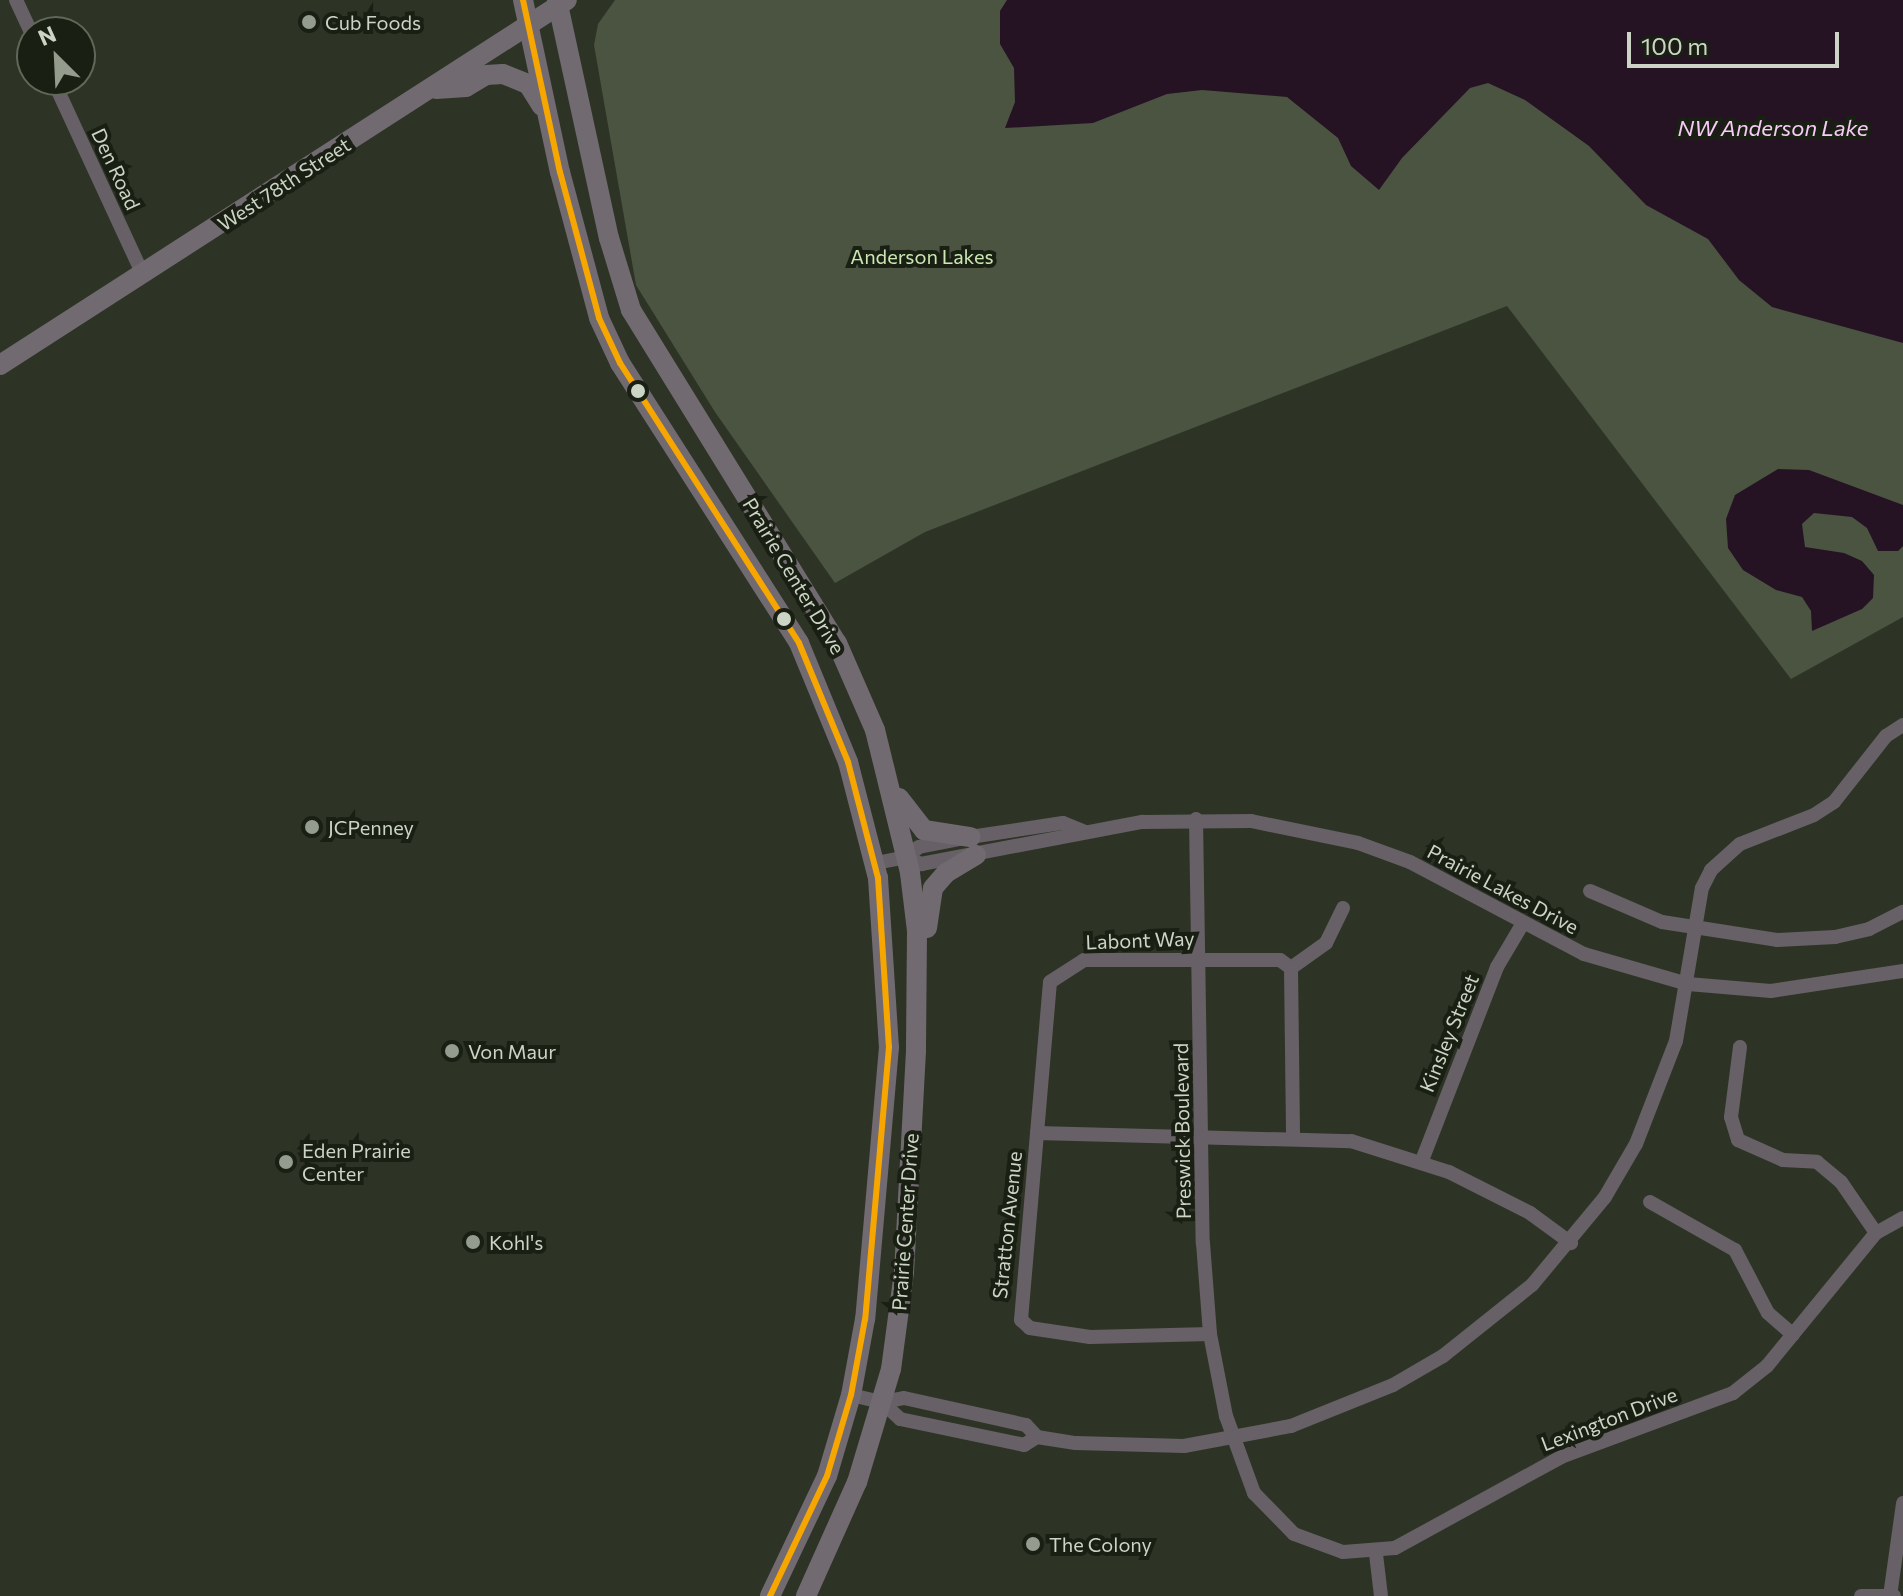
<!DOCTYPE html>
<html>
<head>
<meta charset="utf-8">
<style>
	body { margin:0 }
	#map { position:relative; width:1903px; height:1596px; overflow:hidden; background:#2d3426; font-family:Commissioner,sans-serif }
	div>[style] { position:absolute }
	.green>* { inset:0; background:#4a5441 }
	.water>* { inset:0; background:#251324 }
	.street>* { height:14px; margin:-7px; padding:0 7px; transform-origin:7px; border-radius:7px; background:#676066 }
	.secondary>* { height:20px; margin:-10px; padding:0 10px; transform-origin:10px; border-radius:10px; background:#726a71 }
	.bus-1>* { height:6px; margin:-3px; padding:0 3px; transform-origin:3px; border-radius:3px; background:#f7a600 }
	.dots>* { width:22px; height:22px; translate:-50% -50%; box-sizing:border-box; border:4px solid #191f13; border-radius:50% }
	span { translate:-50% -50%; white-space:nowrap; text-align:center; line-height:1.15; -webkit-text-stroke:8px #191f13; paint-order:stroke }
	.poi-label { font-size:20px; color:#ccd5c5 }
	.left { translate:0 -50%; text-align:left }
	.street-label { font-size:20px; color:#ccd5c5 }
	.park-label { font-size:20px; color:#cbe8b2 }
	.water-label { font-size:22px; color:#f8caf7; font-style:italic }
	.north { position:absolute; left:16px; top:16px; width:80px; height:80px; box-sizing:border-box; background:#191f13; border:2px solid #61685a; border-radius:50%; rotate:336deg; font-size:22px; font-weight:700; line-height:32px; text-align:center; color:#ccd5c5 }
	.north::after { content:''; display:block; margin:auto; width:28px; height:36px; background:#949d8d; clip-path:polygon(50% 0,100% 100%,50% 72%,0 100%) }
	.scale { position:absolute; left:1627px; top:32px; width:212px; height:36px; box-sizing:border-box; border:4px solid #ccd5c5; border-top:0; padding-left:10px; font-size:24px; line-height:28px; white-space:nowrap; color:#ccd5c5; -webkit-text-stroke:6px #191f13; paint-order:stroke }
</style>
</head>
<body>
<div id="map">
	<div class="green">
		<i style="clip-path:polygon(615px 0,1903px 0,1903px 617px,1791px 679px,1507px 306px,925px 532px,835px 583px,715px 412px,636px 285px,594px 45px,598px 24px)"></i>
	</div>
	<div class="water">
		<i style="clip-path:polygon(1007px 0,1903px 0,1903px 343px,1772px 307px,1739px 280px,1708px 239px,1646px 205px,1589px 146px,1525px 100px,1488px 83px,1470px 88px,1402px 158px,1379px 190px,1351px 166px,1338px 138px,1287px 97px,1202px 90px,1167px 94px,1093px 123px,1005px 128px,1015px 102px,1014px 68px,1000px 44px,1000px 11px)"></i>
		<i style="clip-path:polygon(1778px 469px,1809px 470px,1903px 505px,1903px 546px,1898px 551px,1878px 551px,1867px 528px,1852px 517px,1814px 513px,1802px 524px,1805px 547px,1844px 553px,1862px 561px,1874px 575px,1873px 598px,1862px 609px,1812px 631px,1811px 611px,1802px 597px,1776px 590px,1743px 570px,1728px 548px,1726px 519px,1735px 495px)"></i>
	</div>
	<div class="street">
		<i style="left:16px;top:0;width:38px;rotate:65deg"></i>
		<i style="left:53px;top:80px;width:215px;rotate:65.2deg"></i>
		<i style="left:1196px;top:819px;width:424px;rotate:89.1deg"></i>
		<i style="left:1203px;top:1243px;width:91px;rotate:85.6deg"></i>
		<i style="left:1210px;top:1334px;width:84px;rotate:79deg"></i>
		<i style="left:1226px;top:1416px;width:82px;rotate:70deg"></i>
		<i style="left:1254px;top:1493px;width:57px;rotate:45.7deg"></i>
		<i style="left:1294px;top:1534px;width:52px;rotate:20.2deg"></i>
		<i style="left:1343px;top:1552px;width:52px;rotate:-4.4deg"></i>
		<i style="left:1395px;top:1548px;width:189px;rotate:-28.7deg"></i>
		<i style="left:1561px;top:1457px;width:184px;rotate:-20.4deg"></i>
		<i style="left:1733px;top:1393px;width:43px;rotate:-38.5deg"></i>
		<i style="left:1767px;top:1366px;width:172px;rotate:-50.7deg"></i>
		<i style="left:1876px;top:1233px;width:31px;rotate:-29deg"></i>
		<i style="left:907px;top:857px;width:16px;rotate:27deg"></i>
		<i style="left:921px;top:864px;width:225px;rotate:-10.8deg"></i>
		<i style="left:1142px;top:822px;width:109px;rotate:-0.5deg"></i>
		<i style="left:1251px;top:821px;width:109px;rotate:11.6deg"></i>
		<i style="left:1358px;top:843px;width:55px;rotate:20.1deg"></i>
		<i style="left:1410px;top:862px;width:197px;rotate:27.9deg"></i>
		<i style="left:1584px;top:954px;width:108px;rotate:16.1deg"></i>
		<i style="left:1688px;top:984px;width:83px;rotate:4.8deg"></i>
		<i style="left:1771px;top:991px;width:134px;rotate:-8.6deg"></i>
		<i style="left:876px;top:863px;width:32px;rotate:-11deg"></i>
		<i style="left:907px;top:857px;width:16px;rotate:-40deg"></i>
		<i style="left:919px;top:847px;width:52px;rotate:-11.1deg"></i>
		<i style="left:970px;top:837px;width:94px;rotate:-8.6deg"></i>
		<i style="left:1063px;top:823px;width:22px;rotate:22deg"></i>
		<i style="left:1590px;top:891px;width:78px;rotate:23.3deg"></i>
		<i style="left:1662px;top:922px;width:116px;rotate:8.9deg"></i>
		<i style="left:1777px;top:940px;width:58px;rotate:-3deg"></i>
		<i style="left:1835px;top:937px;width:35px;rotate:-13deg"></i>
		<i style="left:1869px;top:929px;width:38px;rotate:-27deg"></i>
		<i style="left:1291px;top:968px;width:43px;rotate:-35.5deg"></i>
		<i style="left:1326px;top:943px;width:39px;rotate:-64deg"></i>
		<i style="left:1740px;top:1047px;width:71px;rotate:97.3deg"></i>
		<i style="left:1731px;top:1117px;width:24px;rotate:73deg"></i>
		<i style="left:1738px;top:1140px;width:49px;rotate:24deg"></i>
		<i style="left:1783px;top:1160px;width:34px;rotate:3deg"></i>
		<i style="left:1817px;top:1162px;width:31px;rotate:40deg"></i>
		<i style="left:1841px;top:1182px;width:62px;rotate:55.5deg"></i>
		<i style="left:1037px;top:1133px;width:314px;rotate:1.5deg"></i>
		<i style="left:1351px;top:1141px;width:103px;rotate:17.6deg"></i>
		<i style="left:1449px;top:1172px;width:91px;rotate:26.8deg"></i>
		<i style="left:1530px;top:1213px;width:51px;rotate:36.2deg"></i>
		<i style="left:1421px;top:1163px;width:210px;rotate:-68.8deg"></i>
		<i style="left:1497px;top:967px;width:51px;rotate:-59.4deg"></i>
		<i style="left:1650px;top:1202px;width:98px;rotate:29.5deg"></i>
		<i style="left:1735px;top:1250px;width:71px;rotate:62.4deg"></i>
		<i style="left:1768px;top:1313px;width:33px;rotate:41deg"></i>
		<i style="left:1210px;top:1334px;width:120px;rotate:178.6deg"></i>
		<i style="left:1090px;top:1337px;width:61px;rotate:-171.5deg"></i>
		<i style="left:1030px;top:1328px;width:12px;rotate:-138deg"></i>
		<i style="left:1021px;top:1320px;width:339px;rotate:-85.1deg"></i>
		<i style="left:1050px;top:982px;width:40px;rotate:-32.9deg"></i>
		<i style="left:1084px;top:960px;width:196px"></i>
		<i style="left:1280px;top:960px;width:14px;rotate:36deg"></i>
		<i style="left:1291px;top:968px;width:168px;rotate:89.3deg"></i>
		<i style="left:851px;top:1395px;width:32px;rotate:13deg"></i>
		<i style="left:882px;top:1402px;width:22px;rotate:-10deg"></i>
		<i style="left:904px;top:1398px;width:125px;rotate:12.5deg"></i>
		<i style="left:1026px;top:1425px;width:16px;rotate:47deg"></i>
		<i style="left:1037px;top:1437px;width:39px;rotate:9deg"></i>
		<i style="left:1076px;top:1443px;width:108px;rotate:1.6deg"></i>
		<i style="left:1184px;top:1446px;width:109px;rotate:-10.6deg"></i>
		<i style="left:1291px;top:1426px;width:110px;rotate:-21.9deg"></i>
		<i style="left:1393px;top:1385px;width:58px;rotate:-30.1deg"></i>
		<i style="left:1443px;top:1356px;width:114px;rotate:-38.6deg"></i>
		<i style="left:1532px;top:1285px;width:114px;rotate:-50.3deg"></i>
		<i style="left:1605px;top:1197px;width:61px;rotate:-59.7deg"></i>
		<i style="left:1636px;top:1144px;width:110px;rotate:-68.8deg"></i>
		<i style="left:1676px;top:1041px;width:155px;rotate:-80.4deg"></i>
		<i style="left:1702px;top:888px;width:20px;rotate:-63deg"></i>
		<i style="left:1711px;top:870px;width:39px;rotate:-42deg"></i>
		<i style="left:1740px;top:844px;width:79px;rotate:-21.4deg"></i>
		<i style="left:1814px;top:815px;width:24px;rotate:-33deg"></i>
		<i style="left:1834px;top:802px;width:84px;rotate:-51.8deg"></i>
		<i style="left:1886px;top:736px;width:20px;rotate:-33deg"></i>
		<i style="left:882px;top:1402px;width:25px;rotate:43deg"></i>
		<i style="left:900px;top:1419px;width:127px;rotate:11.8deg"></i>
		<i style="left:1024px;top:1445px;width:15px;rotate:-32deg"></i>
		<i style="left:1376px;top:1554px;width:42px;rotate:83.2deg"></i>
		<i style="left:1861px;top:1596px;width:33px"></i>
		<i style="left:1890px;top:1596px;width:94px;rotate:-82deg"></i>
	</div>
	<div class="secondary">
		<i style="left:523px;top:0;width:176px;rotate:77.9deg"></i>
		<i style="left:560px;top:172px;width:151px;rotate:75deg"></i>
		<i style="left:599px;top:318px;width:50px;rotate:65deg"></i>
		<i style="left:620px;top:363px;width:332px;rotate:57.4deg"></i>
		<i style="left:799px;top:643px;width:129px;rotate:67.6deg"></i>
		<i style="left:848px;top:762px;width:120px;rotate:75.5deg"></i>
		<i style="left:878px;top:878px;width:169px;rotate:86.3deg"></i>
		<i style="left:889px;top:1047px;width:273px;rotate:95deg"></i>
		<i style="left:865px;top:1319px;width:77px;rotate:100.4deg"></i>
		<i style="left:851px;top:1395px;width:84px;rotate:106.5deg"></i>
		<i style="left:827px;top:1476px;width:133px;rotate:115.4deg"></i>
		<i style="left:557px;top:0;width:244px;rotate:77.7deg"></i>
		<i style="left:609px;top:238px;width:75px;rotate:73deg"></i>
		<i style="left:631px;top:310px;width:392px;rotate:58.3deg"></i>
		<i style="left:837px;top:643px;width:95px;rotate:66.4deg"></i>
		<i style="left:875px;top:730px;width:147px;rotate:76.2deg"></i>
		<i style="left:910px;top:873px;width:58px;rotate:83.1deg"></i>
		<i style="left:917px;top:931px;width:120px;rotate:90.5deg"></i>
		<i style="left:916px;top:1051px;width:221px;rotate:93.1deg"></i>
		<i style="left:904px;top:1272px;width:98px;rotate:97.6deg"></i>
		<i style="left:891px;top:1369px;width:118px;rotate:106.7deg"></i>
		<i style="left:857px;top:1482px;width:125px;rotate:114.1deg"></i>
		<i style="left:436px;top:89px;width:30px;rotate:-4deg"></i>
		<i style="left:466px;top:87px;width:23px;rotate:-31deg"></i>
		<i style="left:486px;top:75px;width:17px;rotate:-3deg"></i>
		<i style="left:503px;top:74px;width:27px;rotate:22deg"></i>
		<i style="left:528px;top:84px;width:26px;rotate:58deg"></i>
		<i style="left:0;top:365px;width:674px;rotate:-32.77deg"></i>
		<i style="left:899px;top:798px;width:41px;rotate:52deg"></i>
		<i style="left:924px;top:830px;width:47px;rotate:8.7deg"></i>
		<i style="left:927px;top:928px;width:40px;rotate:-81.5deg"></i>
		<i style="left:933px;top:888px;width:20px;rotate:-49deg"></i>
		<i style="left:946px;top:873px;width:35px;rotate:-31deg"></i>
	</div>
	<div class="bus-1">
		<i style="left:523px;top:0;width:176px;rotate:77.9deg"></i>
		<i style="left:560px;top:172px;width:151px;rotate:75deg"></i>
		<i style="left:599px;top:318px;width:50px;rotate:65deg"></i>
		<i style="left:620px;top:363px;width:332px;rotate:57.4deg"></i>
		<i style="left:799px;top:643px;width:129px;rotate:67.6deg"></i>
		<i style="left:848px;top:762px;width:120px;rotate:75.5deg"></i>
		<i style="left:878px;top:878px;width:169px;rotate:86.3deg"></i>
		<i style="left:889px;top:1047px;width:273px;rotate:95deg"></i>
		<i style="left:865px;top:1319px;width:77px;rotate:100.4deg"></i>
		<i style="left:851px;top:1395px;width:84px;rotate:106.5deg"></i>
		<i style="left:827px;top:1476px;width:133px;rotate:115.4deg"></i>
	</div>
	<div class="dots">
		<i style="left:309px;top:22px;background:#949d8d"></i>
		<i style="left:638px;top:391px;background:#ccd5c5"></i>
		<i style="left:784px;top:619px;background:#ccd5c5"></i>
		<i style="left:312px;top:827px;background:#949d8d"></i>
		<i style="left:452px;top:1051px;background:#949d8d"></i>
		<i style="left:286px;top:1162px;background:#949d8d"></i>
		<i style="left:473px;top:1242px;background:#949d8d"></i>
		<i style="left:1033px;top:1544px;background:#949d8d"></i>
	</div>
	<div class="poi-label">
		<span class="left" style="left:325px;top:22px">Cub Foods</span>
		<span class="left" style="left:328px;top:827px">JCPenney</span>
		<span class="left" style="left:468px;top:1051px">Von Maur</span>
		<span class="left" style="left:302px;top:1162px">Eden Prairie<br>Center</span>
		<span class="left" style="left:489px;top:1242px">Kohl's</span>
		<span class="left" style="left:1049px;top:1544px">The Colony</span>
	</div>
	<div class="street-label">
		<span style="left:116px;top:169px;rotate:65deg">Den Road</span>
		<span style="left:284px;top:184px;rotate:-33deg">West 78th Street</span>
		<span style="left:794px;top:576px;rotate:59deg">Prairie Center Drive</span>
		<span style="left:1503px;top:889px;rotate:28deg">Prairie Lakes Drive</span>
		<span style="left:1140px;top:940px;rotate:-2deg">Labont Way</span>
		<span style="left:1449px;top:1033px;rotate:-68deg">Kinsley Street</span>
		<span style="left:1182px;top:1131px;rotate:-91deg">Preswick Boulevard</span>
		<span style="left:905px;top:1222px;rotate:-86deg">Prairie Center Drive</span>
		<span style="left:1007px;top:1225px;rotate:-84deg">Stratton Avenue</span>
		<span style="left:1609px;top:1419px;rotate:-21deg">Lexington Drive</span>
	</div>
	<div class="park-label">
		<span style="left:922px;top:256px">Anderson Lakes</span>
	</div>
	<div class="water-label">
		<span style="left:1773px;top:128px">NW Anderson Lake</span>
	</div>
	<div class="north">N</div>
	<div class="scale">100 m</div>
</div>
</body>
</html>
